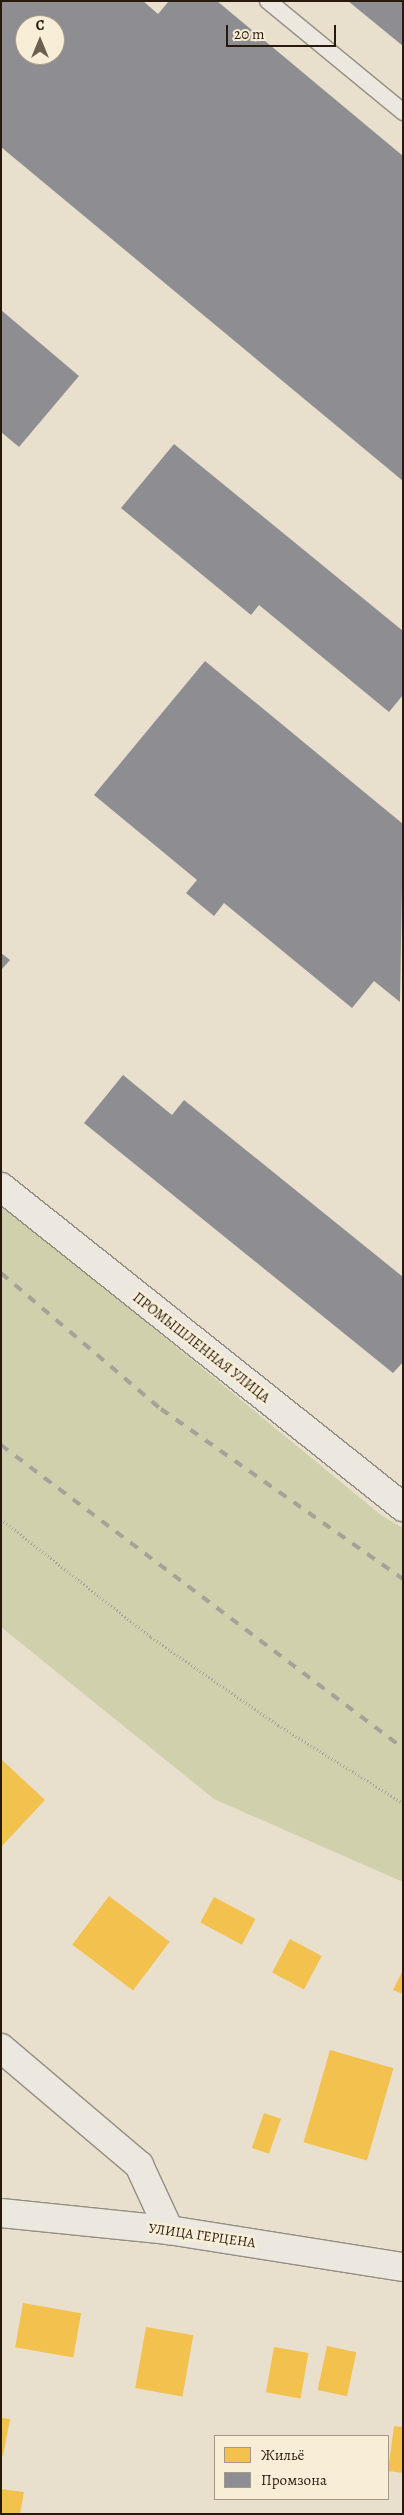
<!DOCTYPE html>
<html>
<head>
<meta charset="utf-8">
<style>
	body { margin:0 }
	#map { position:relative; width:404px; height:2515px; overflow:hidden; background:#e8dfcd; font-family:Alegreya,serif }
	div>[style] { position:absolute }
	.green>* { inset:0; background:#d0d0ad }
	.homes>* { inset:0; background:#f2c14e; transform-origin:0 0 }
	.industry>* { inset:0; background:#8d8d92 }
	.path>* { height:3px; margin-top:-1.5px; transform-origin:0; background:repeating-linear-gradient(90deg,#a6a199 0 1px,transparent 0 3.5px) }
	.roads { filter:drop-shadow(1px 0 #948d82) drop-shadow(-1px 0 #948d82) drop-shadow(0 1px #948d82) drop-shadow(0 -1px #948d82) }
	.service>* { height:16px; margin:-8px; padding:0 8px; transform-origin:8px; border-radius:8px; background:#ece8df }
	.minor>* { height:28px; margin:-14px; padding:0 14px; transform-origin:14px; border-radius:14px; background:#ece8df }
	.tertiary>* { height:28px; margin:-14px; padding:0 14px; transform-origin:14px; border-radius:14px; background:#ece8df }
	.rail>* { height:4px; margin-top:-2px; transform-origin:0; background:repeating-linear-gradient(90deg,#a6a199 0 9px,transparent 0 18px) }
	span { translate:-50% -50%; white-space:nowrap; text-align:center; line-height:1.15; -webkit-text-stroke:5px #f8edd7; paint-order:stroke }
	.street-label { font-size:14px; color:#271a0c }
	.frame { position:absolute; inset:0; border:2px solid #271a0c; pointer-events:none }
	.legend { position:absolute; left:214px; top:2435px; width:175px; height:65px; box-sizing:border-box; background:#f8edd7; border:1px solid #a49986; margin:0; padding:6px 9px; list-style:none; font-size:15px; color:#271a0c }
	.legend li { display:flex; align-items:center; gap:10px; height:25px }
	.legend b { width:25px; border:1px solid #a49986 }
	.north { position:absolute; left:15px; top:15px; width:50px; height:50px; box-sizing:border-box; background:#f8edd7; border:1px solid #a49986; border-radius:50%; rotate:0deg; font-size:14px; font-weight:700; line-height:20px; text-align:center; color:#271a0c }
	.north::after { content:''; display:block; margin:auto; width:18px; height:22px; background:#6b5f50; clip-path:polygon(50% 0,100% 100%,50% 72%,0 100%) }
	.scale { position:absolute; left:226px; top:25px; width:110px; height:22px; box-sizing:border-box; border:2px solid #271a0c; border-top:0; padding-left:6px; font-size:15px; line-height:18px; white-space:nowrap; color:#271a0c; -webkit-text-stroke:4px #f8edd7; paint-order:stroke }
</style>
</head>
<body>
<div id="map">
	<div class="green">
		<i style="clip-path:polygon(1px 1203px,381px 1515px,403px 1528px,403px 1882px,214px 1799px,1px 1627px)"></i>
	</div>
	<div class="homes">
		<i style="clip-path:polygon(1px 1759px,45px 1800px,1px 1847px)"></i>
		<i style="left:109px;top:1896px;width:76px;height:61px;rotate:37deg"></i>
		<i style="left:214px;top:1897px;width:47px;height:29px;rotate:28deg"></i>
		<i style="left:290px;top:1939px;width:36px;height:38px;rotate:28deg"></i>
		<i style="clip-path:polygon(403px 1970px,403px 1994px,393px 1990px)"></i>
		<i style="left:330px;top:2050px;width:66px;height:96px;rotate:16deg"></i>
		<i style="left:264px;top:2113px;width:18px;height:37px;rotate:19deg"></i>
		<i style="left:23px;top:2303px;width:59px;height:45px;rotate:10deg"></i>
		<i style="left:146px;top:2327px;width:48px;height:62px;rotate:10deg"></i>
		<i style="left:327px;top:2346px;width:30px;height:45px;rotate:12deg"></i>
		<i style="left:274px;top:2347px;width:35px;height:46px;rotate:10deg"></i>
		<i style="clip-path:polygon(1px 2418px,10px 2419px,3px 2456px,1px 2455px)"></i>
		<i style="clip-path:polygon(394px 2426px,403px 2427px,403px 2473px,388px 2471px)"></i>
		<i style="clip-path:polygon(1px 2489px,24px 2492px,20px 2514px,1px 2514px)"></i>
	</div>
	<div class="industry">
		<i style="clip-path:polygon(evenodd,1px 1px,143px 1px,158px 14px,169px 1px,217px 1px,403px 156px,403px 481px,1px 147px,1px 1px,25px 25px,55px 25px,55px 55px,25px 55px,25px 25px)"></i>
		<i style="clip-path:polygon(348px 1px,403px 1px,403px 46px)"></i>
		<i style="clip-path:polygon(1px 310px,79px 376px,19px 447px,1px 432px)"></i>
		<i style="clip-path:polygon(174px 444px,403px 631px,403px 695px,389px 712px,259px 605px,251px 615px,121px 508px)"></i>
		<i style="clip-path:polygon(205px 661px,403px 824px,400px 1002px,374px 981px,352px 1008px,224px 903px,214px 916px,186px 893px,197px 880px,94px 795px)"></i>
		<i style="clip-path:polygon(1px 953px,10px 960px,1px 970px)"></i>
		<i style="clip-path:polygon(123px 1075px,172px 1115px,184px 1100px,403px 1277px,403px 1362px,393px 1373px,84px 1123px)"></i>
	</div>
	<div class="path">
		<i style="left:1px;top:1519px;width:191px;rotate:38.2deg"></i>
		<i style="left:151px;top:1637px;width:155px;rotate:34.7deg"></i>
		<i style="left:278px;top:1725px;width:147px;rotate:32deg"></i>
	</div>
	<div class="roads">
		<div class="service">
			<i style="left:268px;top:1px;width:175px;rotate:39.4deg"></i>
		</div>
		<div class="minor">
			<i style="left:1px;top:2048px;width:181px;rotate:40.3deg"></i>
			<i style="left:139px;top:2165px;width:72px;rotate:65.2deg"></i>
			<i style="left:1px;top:2213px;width:169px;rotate:5.8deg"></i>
			<i style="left:169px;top:2230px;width:237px;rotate:9deg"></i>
		</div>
		<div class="tertiary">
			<i style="left:1px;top:1187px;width:514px;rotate:38.52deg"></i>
		</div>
	</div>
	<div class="rail">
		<i style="left:1px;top:1273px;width:210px;rotate:40.4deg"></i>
		<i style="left:161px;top:1409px;width:296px;rotate:35.1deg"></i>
		<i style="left:1px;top:1445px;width:503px;rotate:37.01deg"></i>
	</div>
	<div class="street-label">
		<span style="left:201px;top:1348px;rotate:38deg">ПРОМЫШЛЕННАЯ УЛИЦА</span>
		<span style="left:202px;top:2236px;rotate:8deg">УЛИЦА ГЕРЦЕНА</span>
	</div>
	<div class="frame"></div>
	<ul class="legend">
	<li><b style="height:14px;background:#f2c14e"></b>Жильё</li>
	<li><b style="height:14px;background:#8d8d92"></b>Промзона</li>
	</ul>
	<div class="north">С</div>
	<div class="scale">20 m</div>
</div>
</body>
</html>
